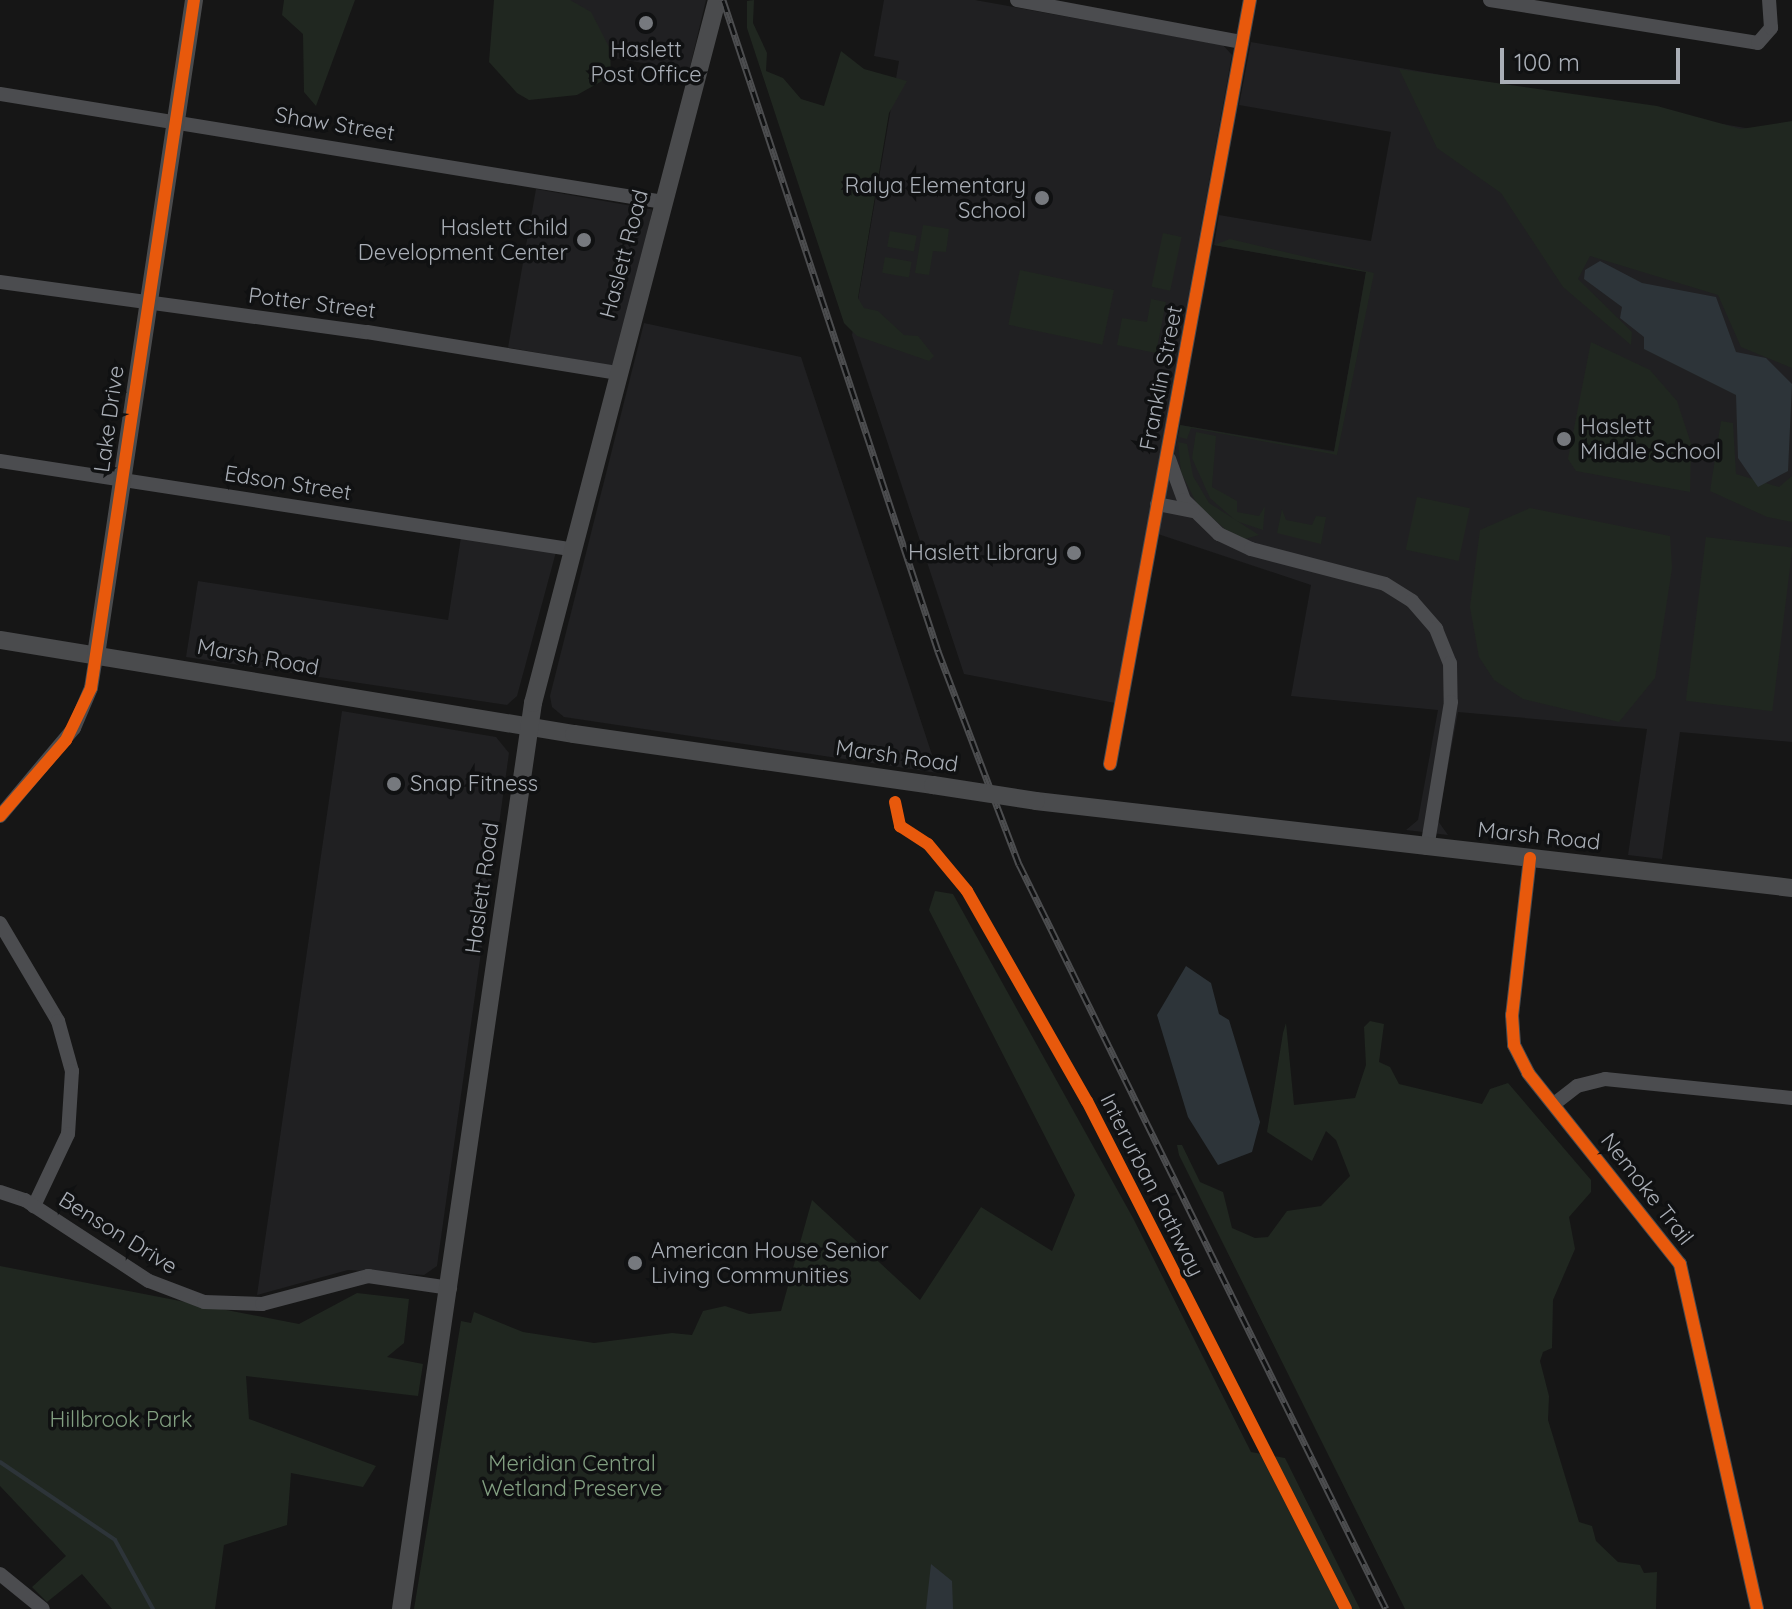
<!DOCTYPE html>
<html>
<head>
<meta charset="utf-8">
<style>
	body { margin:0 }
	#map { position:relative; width:1792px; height:1609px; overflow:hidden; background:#161616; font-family:Quicksand,sans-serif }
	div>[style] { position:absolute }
	.built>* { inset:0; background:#202022; transform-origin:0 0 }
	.green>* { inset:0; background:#202720; transform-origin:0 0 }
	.water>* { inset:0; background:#2d3439 }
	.stream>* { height:4px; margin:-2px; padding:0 2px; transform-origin:2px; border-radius:2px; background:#2d3439 }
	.street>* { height:14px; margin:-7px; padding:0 7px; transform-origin:7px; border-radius:7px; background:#4b4c4f }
	.secondary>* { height:18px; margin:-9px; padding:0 9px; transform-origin:9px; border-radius:9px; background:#4a4b4d }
	.rail>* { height:7px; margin-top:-3.5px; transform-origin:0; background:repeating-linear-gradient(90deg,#101112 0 12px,#4c4d4f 0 24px); box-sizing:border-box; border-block:2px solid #4c4d4f }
	.secondary-bridge>* { height:18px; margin:-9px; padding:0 9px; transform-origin:9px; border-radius:9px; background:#4a4b4d }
	.cycleway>* { height:12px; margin:-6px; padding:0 6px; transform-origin:6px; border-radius:6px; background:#e8590c }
	.dots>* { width:22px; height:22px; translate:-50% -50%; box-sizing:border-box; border:4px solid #101112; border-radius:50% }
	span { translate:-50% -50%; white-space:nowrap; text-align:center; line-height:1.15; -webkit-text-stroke:7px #101112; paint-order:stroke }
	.poi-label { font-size:22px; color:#a9aeb6 }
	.right { translate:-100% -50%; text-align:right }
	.left { translate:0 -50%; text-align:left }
	.street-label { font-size:22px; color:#a9aeb6 }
	.park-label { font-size:22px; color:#829f81 }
	.scale { position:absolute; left:1500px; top:48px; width:180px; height:36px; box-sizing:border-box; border:4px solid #a9aeb6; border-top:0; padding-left:10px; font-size:24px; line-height:28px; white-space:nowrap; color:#a9aeb6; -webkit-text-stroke:6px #101112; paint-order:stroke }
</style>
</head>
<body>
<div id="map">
	<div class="built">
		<i style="clip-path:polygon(505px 0,706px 0,689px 71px,498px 38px)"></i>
		<i style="clip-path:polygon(884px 0,975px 0,1223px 45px,1232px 55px,1115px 703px,964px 674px,852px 335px,899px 61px,874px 56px)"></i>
		<i style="clip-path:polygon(1251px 42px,1792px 136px,1792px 742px,1680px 732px,1662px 859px,1628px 855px,1647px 729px,1458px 712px,1438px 821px,1448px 835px,1406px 830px,1418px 820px,1438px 710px,1291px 696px,1311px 585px,1158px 534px,1180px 425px,1334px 451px,1366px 272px,1214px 245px,1219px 215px,1371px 241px,1391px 132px,1239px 105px)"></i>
		<i style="left:536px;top:189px;width:118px;height:161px;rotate:10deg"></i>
		<i style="clip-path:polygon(644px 323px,801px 357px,938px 773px,564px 717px,552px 707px,550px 696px)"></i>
		<i style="clip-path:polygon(461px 537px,556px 552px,517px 696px,507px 705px,186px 657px,198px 581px,448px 620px)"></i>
		<i style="clip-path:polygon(342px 711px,496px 737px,509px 753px,437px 1266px,424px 1275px,348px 1270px,257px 1295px)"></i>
	</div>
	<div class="green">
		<i style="clip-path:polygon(284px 0,355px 0,316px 106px,304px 92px,303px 34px,282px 15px)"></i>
		<i style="clip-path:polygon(494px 0,570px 0,591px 12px,610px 49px,611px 76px,577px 95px,529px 100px,517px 93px,489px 62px)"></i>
		<i style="clip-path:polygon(754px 0,753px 23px,767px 53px,766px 71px,783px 78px,801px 99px,824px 106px,841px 51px,864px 69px,907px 81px,889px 113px,858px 298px,864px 308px,878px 311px,904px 335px,918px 336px,934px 356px,929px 361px,857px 336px,844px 323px,747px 28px,747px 1px)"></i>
		<i style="clip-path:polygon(1399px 69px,1657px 106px,1741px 129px,1792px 121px,1792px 368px,1741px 347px,1718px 295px,1590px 256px,1578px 279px,1632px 332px,1631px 345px,1563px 287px,1501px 193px,1437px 148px)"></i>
		<i style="clip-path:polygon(923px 225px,949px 229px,946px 252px,933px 251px,929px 275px,915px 273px)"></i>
		<i style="left:890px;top:231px;width:27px;height:16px;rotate:10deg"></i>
		<i style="left:1163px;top:233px;width:19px;height:55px;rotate:12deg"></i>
		<i style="clip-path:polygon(1230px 239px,1374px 273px,1337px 455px,1191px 428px,1187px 439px,1179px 437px,1180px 425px,1334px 452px,1366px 272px,1214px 245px)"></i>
		<i style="left:885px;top:257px;width:27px;height:16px;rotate:10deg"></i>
		<i style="left:1020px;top:270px;width:96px;height:56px;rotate:12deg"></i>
		<i style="clip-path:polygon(1151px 299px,1166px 302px,1156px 353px,1117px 345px,1122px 318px,1147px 322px)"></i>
		<i style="clip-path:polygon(1591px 342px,1650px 370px,1677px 401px,1691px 444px,1690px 492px,1576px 471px,1568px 459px)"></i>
		<i style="clip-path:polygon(1721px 421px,1733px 423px,1736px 474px,1779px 487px,1792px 476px,1792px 522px,1767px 517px,1710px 491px)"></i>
		<i style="clip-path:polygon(1196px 432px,1216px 436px,1212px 487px,1237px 501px,1237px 512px,1259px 516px,1265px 506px,1263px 530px,1236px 521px,1210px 498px,1192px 458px)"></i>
		<i style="clip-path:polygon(1178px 442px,1187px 444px,1193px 476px,1209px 503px,1259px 535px,1245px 539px,1225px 529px,1197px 504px,1181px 472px)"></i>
		<i style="left:1417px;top:497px;width:54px;height:54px;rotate:12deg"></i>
		<i style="clip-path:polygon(1530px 508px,1670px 536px,1672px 568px,1655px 678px,1619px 722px,1523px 699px,1494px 680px,1479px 657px,1470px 607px,1480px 530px)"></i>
		<i style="clip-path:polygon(1282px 509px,1286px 520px,1312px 525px,1316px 516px,1326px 517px,1321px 544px,1277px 533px)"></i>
		<i style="left:1706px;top:537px;width:87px;height:165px;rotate:7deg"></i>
		<i style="clip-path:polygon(935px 891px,953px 894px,1133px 1218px,1251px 1452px,1285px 1458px,1360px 1609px,414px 1609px,461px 1321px,471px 1323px,474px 1312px,523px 1332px,594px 1343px,672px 1333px,692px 1335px,703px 1311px,725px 1306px,749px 1314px,781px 1311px,812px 1200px,920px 1300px,981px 1207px,1052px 1251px,1075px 1195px,929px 910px)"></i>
		<i style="clip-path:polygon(1370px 1021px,1384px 1024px,1379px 1062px,1390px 1067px,1399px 1084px,1482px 1104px,1490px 1089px,1508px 1083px,1591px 1180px,1591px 1192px,1569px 1217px,1575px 1249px,1553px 1300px,1552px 1348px,1543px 1352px,1540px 1361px,1549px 1396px,1548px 1420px,1579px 1522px,1592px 1526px,1596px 1541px,1618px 1562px,1640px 1565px,1644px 1573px,1657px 1572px,1656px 1609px,1405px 1609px,1179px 1155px,1177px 1145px,1182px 1145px,1200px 1182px,1223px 1192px,1232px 1228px,1255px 1238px,1268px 1237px,1287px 1211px,1321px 1206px,1350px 1176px,1336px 1140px,1326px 1131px,1312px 1161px,1267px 1132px,1283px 1033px,1286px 1023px,1294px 1105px,1355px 1098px,1366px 1065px,1364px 1027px)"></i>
		<i style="clip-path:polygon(0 1266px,299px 1324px,357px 1293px,409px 1299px,404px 1343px,387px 1357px,423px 1364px,418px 1396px,246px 1376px,249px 1419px,376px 1466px,363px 1487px,291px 1473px,287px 1525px,224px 1545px,215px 1609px,112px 1609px,82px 1574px,47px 1602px,32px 1587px,66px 1556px,0 1486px)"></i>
	</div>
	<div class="water">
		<i style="clip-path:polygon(1600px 261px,1642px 283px,1716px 297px,1736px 352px,1766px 358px,1792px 384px,1788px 471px,1758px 487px,1738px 458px,1736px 395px,1644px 349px,1644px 337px,1620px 318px,1622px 307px,1584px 279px,1585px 270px)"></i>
		<i style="clip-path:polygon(1186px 966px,1211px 983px,1219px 1014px,1229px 1020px,1260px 1122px,1252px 1152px,1218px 1165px,1188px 1117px,1157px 1015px)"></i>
		<i style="clip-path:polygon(931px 1564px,952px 1581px,953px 1609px,926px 1609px)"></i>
	</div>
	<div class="stream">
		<i style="left:0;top:1462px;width:139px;rotate:34.1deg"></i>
		<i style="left:115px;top:1540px;width:79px;rotate:61.2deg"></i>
	</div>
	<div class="street">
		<i style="left:1017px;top:0;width:229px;rotate:10.6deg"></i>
		<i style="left:1490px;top:0;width:271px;rotate:9.1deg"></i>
		<i style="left:1758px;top:43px;width:20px;rotate:-49deg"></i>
		<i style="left:1771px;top:28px;width:28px;rotate:-94deg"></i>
		<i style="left:0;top:94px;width:672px;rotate:9.25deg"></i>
		<i style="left:0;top:282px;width:370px;rotate:7.8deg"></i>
		<i style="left:367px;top:332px;width:253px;rotate:9.3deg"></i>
		<i style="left:1169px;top:459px;width:44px;rotate:69.9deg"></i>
		<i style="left:1184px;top:500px;width:49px;rotate:44.2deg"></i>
		<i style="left:1219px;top:534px;width:35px;rotate:25deg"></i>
		<i style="left:1251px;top:549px;width:138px;rotate:14.6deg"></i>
		<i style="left:1385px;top:584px;width:32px;rotate:32deg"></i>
		<i style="left:1412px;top:601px;width:37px;rotate:49deg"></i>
		<i style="left:1436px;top:629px;width:37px;rotate:68deg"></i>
		<i style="left:1450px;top:663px;width:39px;rotate:89deg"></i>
		<i style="left:1451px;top:702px;width:148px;rotate:99.3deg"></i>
		<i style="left:0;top:461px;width:577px;rotate:8.78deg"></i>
		<i style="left:1157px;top:504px;width:36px;rotate:11deg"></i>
		<i style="left:1110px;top:764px;width:777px;rotate:-79.62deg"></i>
		<i style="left:0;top:816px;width:115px;rotate:-49.9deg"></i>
		<i style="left:74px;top:728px;width:43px;rotate:-67deg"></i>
		<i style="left:91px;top:688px;width:33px;rotate:-81deg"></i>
		<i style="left:1530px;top:858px;width:158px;rotate:96.5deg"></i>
		<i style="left:1512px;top:1015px;width:30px;rotate:86deg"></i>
		<i style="left:1514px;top:1045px;width:31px;rotate:63deg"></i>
		<i style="left:1528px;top:1073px;width:244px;rotate:51.5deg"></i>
		<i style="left:1680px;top:1264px;width:353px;rotate:77.4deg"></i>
		<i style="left:0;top:923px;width:114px;rotate:59.4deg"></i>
		<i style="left:58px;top:1021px;width:52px;rotate:74.4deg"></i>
		<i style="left:72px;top:1071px;width:63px;rotate:93.6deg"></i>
		<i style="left:68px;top:1134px;width:80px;rotate:115.3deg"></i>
		<i style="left:1554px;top:1104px;width:29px;rotate:-38deg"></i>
		<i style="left:1577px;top:1086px;width:29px;rotate:-14deg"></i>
		<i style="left:1605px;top:1079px;width:188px;rotate:5.8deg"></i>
		<i style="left:0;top:1192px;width:26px;rotate:18deg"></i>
		<i style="left:25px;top:1200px;width:148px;rotate:33.2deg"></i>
		<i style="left:149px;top:1281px;width:59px;rotate:20.9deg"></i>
		<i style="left:204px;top:1302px;width:58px;rotate:2deg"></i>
		<i style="left:262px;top:1304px;width:110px;rotate:-14.8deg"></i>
		<i style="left:368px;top:1276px;width:83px;rotate:8.3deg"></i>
		<i style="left:0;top:1574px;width:55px;rotate:39.1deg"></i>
	</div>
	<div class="secondary">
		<i style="left:0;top:640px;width:582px;rotate:9.3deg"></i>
		<i style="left:574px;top:734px;width:363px;rotate:8.1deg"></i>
		<i style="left:96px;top:655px;width:662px;rotate:-81.49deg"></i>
		<i style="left:1036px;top:801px;width:761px;rotate:6.56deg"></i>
		<i style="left:401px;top:1609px;width:916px;rotate:-81.71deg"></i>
		<i style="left:533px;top:703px;width:727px;rotate:-75.33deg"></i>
	</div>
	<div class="rail">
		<i style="left:723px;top:0;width:686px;rotate:71.72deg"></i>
		<i style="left:938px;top:651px;width:228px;rotate:69.2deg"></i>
		<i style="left:1019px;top:864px;width:830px;rotate:63.77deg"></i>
	</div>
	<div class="secondary-bridge">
		<i style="left:933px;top:785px;width:104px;rotate:8.8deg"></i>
	</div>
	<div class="cycleway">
		<i style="left:1110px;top:764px;width:777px;rotate:-79.62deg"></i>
		<i style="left:895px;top:802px;width:25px;rotate:78deg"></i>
		<i style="left:900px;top:826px;width:33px;rotate:33deg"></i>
		<i style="left:928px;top:844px;width:61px;rotate:50.3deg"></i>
		<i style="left:967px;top:891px;width:242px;rotate:60.3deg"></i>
		<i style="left:1087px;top:1101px;width:570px;rotate:62.99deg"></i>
		<i style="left:0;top:816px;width:101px;rotate:-49deg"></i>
		<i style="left:66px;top:740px;width:58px;rotate:-64.3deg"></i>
		<i style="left:91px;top:688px;width:696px;rotate:-81.49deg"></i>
		<i style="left:1530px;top:858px;width:158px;rotate:96.5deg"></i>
		<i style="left:1512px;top:1015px;width:30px;rotate:86deg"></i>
		<i style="left:1514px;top:1045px;width:31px;rotate:63deg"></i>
		<i style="left:1528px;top:1073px;width:244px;rotate:51.5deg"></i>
		<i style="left:1680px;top:1264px;width:353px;rotate:77.4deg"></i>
	</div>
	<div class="dots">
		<i style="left:646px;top:23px;background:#76797e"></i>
		<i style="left:1042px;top:198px;background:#76797e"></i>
		<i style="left:584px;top:240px;background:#76797e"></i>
		<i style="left:1564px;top:439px;background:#76797e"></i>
		<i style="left:1074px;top:553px;background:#76797e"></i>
		<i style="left:394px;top:784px;background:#76797e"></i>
		<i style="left:635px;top:1263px;background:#76797e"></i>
	</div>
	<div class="poi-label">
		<span style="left:646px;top:62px">Haslett<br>Post Office</span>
		<span class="right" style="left:1026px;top:198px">Ralya Elementary<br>School</span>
		<span class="right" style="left:568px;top:240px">Haslett Child<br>Development Center</span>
		<span class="left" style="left:1580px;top:439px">Haslett<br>Middle School</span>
		<span class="right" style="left:1058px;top:553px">Haslett Library</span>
		<span class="left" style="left:410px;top:784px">Snap Fitness</span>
		<span class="left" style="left:651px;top:1263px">American House Senior<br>Living Communities</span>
	</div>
	<div class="street-label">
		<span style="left:335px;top:124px;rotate:9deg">Shaw Street</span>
		<span style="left:624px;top:254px;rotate:-75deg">Haslett Road</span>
		<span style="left:312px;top:303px;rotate:7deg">Potter Street</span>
		<span style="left:1161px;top:378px;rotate:-79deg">Franklin Street</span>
		<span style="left:109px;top:419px;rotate:-82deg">Lake Drive</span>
		<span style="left:288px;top:483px;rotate:9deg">Edson Street</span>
		<span style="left:258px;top:657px;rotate:10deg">Marsh Road</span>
		<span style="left:897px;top:756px;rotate:8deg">Marsh Road</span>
		<span style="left:1539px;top:836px;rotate:6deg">Marsh Road</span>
		<span style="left:482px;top:888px;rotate:-82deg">Haslett Road</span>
		<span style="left:1152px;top:1185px;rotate:63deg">Interurban Pathway</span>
		<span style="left:1647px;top:1189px;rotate:52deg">Nemoke Trail</span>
		<span style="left:118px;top:1233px;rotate:32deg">Benson Drive</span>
	</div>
	<div class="park-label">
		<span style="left:121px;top:1420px">Hillbrook Park</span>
		<span style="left:572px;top:1476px">Meridian Central<br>Wetland Preserve</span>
	</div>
	<div class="scale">100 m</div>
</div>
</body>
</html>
